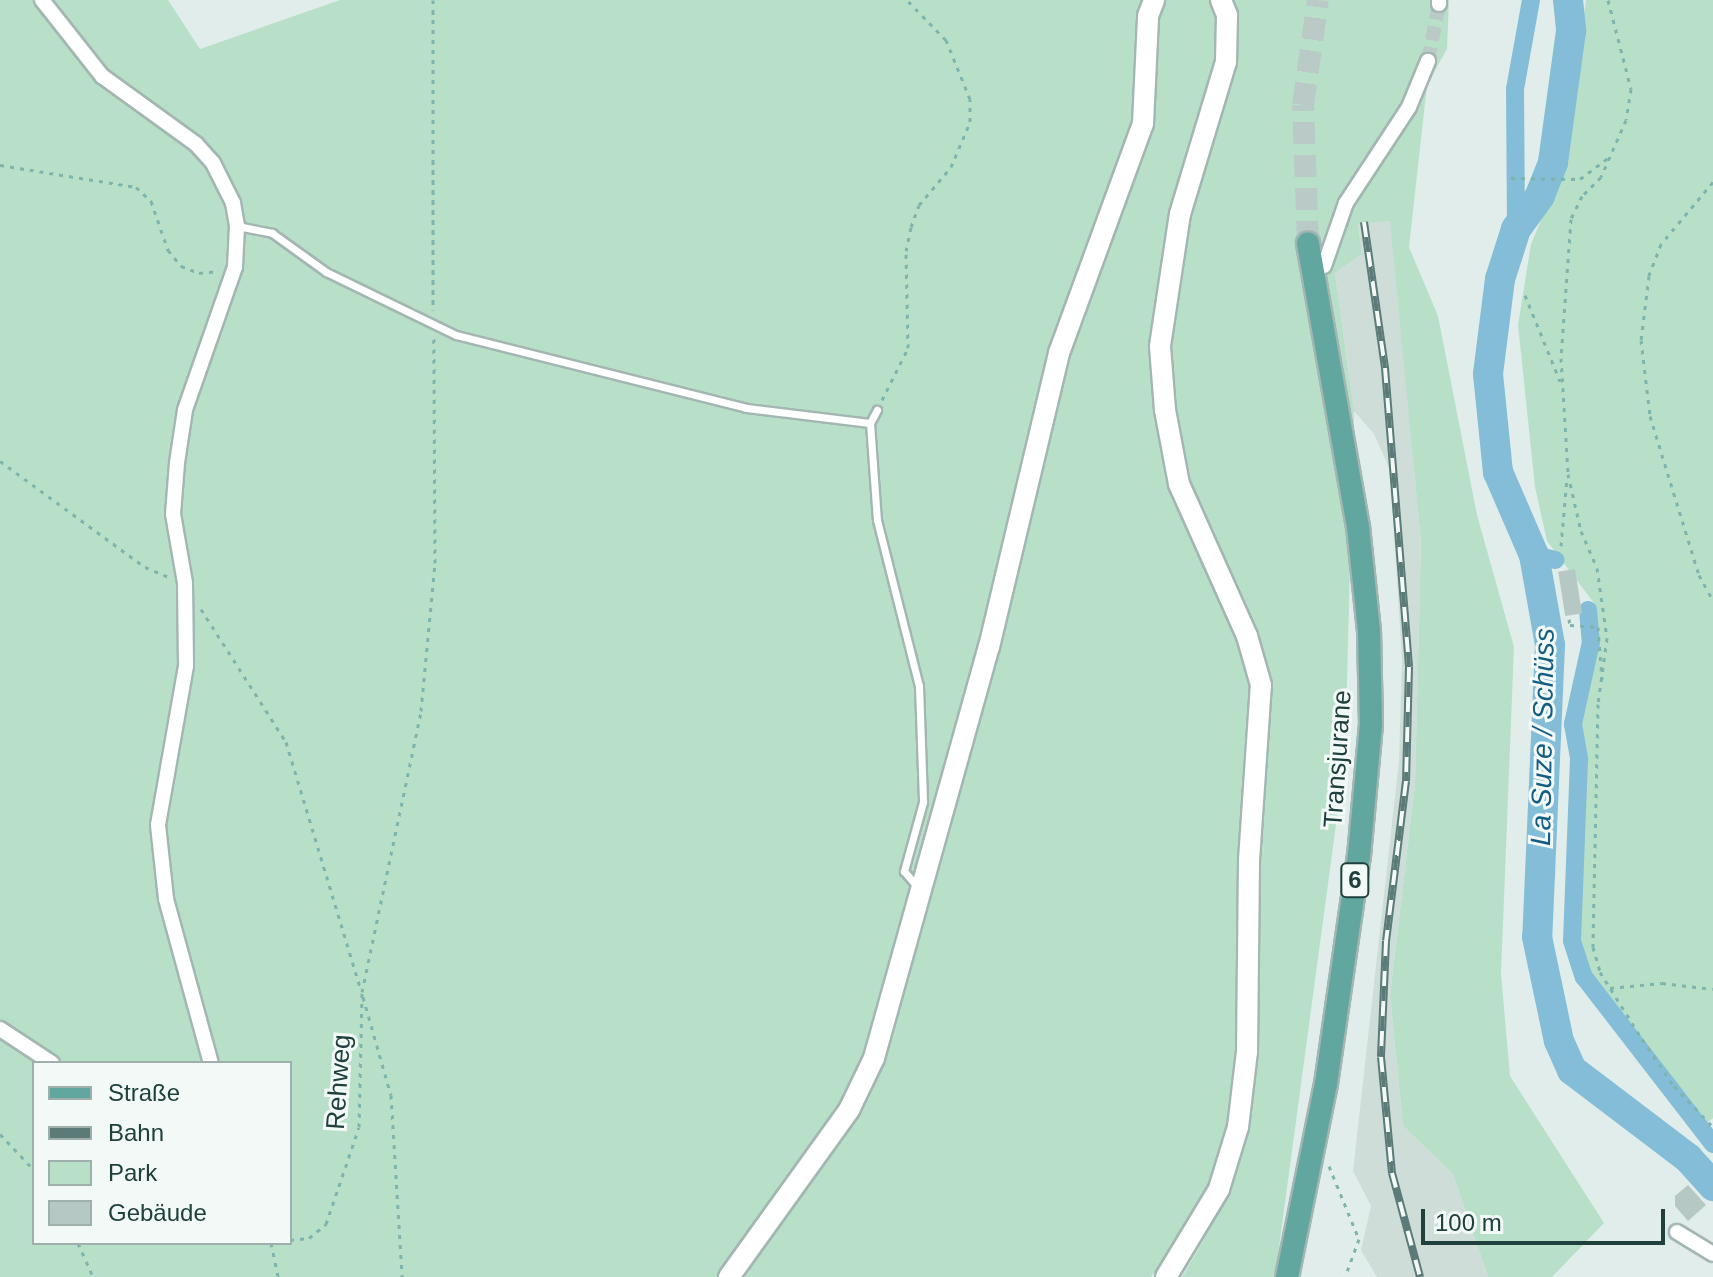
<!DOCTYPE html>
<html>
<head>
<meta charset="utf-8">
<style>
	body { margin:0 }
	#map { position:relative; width:1713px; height:1277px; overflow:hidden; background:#e1edea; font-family:Helvetica,sans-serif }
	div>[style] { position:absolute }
	.built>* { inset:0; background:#cfddd9 }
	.green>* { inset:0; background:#b8e0c9 }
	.canal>* { height:18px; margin:-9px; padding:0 9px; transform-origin:9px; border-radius:9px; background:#83bdd8 }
	.river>* { height:30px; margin:-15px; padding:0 15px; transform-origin:15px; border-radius:15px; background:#83bdd8 }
	.building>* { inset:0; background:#b6c8c3; transform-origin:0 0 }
	.street-tunnel>* { height:14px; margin-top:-7px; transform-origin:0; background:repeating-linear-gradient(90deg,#bacac7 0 14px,transparent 0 21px) }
	.primary-tunnel>* { height:22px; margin-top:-11px; transform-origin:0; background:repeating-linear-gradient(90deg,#bacac7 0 22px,transparent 0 33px) }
	.path>* { height:3px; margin-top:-1.5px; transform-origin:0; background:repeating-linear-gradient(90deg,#7eb4ac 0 4px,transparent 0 10px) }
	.roads { filter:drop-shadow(2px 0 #a3b6b2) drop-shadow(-2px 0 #a3b6b2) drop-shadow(0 2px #a3b6b2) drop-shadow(0 -2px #a3b6b2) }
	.lane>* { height:7px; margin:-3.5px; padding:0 3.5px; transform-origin:3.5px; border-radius:3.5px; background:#fff }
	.street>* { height:14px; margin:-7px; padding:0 7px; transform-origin:7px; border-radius:7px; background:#fff }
	.secondary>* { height:20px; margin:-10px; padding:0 10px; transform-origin:10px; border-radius:10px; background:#fff }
	.primary>* { height:22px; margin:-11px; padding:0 11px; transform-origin:11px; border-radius:11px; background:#61a7a0 }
	.rail>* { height:8px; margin-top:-4px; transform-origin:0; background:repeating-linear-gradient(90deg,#f2f9f7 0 15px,#5a7b78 0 30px); box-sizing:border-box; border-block:2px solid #5a7b78 }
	span { translate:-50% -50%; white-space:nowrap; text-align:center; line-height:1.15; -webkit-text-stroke:6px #f2f9f7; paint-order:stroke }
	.shield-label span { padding:2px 6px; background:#f2f9f7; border:2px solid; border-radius:6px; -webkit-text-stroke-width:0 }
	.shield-label { font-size:24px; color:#1f403c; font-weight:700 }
	.street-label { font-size:26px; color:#1f403c }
	.water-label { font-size:28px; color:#135d82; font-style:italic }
	.legend { position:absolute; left:32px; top:1061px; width:260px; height:184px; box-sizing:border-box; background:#f2f9f7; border:2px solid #9eafac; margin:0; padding:10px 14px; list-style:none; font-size:24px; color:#1f403c }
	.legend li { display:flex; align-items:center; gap:16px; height:40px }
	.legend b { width:40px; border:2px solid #9eafac }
	.scale { position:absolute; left:1421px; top:1209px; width:244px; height:36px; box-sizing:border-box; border:4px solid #1f403c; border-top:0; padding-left:10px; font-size:24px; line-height:28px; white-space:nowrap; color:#1f403c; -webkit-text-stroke:6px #f2f9f7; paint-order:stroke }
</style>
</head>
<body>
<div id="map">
	<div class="built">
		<i style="clip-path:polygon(1391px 221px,1421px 542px,1415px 784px,1390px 996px,1403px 1126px,1453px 1174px,1488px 1277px,1377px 1277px,1361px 1250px,1371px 1206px,1353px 1171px,1399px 761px,1402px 660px,1390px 470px,1374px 434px,1354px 411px,1335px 273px,1362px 254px,1358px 223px)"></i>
	</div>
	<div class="green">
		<i style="clip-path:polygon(evenodd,0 0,168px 0,200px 49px,340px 0,1449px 0,1447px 49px,1427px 85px,1409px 247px,1438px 316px,1477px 515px,1514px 647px,1501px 974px,1510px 1076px,1604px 1223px,1552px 1277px,1488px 1277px,1453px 1174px,1403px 1126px,1390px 996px,1415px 784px,1421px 542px,1390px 221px,1358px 224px,1362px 254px,1335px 273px,1354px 411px,1345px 758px,1275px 1277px,1182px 1277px,1206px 1236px,1184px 1234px,1151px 1277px,0 1277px,0 0,34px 1063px,290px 1063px,290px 1243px,34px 1243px,34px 1063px)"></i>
		<i style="clip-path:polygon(1586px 0,1713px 0,1713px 1118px,1706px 1124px,1598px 995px,1576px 925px,1574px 721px,1595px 650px,1594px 603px,1547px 541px,1535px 487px,1518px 325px,1531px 244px,1552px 194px,1568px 130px)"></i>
	</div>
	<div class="canal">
		<i style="left:1516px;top:229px;width:140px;rotate:-90.4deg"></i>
		<i style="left:1515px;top:89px;width:90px;rotate:-79.8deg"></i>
		<i style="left:1534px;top:555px;width:22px;rotate:13deg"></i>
		<i style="left:1588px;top:610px;width:32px;rotate:85deg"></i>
		<i style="left:1591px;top:642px;width:84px;rotate:102.4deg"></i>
		<i style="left:1573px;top:724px;width:36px;rotate:80deg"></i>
		<i style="left:1579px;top:759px;width:182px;rotate:92.2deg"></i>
		<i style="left:1572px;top:941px;width:38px;rotate:72deg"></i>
		<i style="left:1584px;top:977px;width:211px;rotate:52.3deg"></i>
	</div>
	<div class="river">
		<i style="left:1568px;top:0;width:31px;rotate:84deg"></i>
		<i style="left:1571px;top:31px;width:133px;rotate:97.8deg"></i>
		<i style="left:1553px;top:163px;width:35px;rotate:112deg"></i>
		<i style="left:1540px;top:196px;width:41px;rotate:126deg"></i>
		<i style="left:1516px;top:229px;width:52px;rotate:107.7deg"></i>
		<i style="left:1500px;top:279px;width:96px;rotate:97.2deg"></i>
		<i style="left:1488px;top:374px;width:99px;rotate:84.2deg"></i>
		<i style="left:1498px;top:472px;width:90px;rotate:66.6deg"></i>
		<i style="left:1534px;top:555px;width:91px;rotate:79.9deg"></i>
		<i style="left:1550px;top:645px;width:292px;rotate:92.5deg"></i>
		<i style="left:1537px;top:937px;width:106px;rotate:78.1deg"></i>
		<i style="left:1559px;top:1041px;width:32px;rotate:66deg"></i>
		<i style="left:1572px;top:1070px;width:146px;rotate:37.2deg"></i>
		<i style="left:1688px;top:1158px;width:38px;rotate:48deg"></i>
	</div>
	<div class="building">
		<i style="left:1575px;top:569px;width:45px;height:17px;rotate:81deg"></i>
		<i style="clip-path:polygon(1688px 1185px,1706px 1205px,1688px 1221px,1675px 1206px,1675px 1196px)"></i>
	</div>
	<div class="street-tunnel">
		<i style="left:1428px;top:61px;width:58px;rotate:-79.1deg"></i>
	</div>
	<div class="primary-tunnel">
		<i style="left:1308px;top:243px;width:138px;rotate:-92.1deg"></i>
		<i style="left:1303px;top:105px;width:106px;rotate:-81.9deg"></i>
	</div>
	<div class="path">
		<i style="left:433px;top:0;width:310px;rotate:90deg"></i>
		<i style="left:1608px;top:0;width:92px;rotate:75.5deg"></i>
		<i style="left:1631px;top:89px;width:31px;rotate:99deg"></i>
		<i style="left:1626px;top:120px;width:62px;rotate:113.7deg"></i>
		<i style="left:1601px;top:177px;width:27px;rotate:135deg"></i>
		<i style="left:1582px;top:196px;width:25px;rotate:116deg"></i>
		<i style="left:1571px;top:219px;width:139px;rotate:94.1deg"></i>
		<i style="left:1561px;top:358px;width:116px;rotate:86.5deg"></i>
		<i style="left:1568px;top:474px;width:58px;rotate:77.2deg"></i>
		<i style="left:1581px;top:531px;width:40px;rotate:66.6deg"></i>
		<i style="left:1597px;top:568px;width:71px;rotate:81.9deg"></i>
		<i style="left:1607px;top:638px;width:67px;rotate:97.8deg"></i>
		<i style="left:1598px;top:704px;width:243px;rotate:91.2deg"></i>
		<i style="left:1593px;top:947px;width:26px;rotate:74deg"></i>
		<i style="left:1600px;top:972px;width:79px;rotate:57.9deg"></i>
		<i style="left:1642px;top:1039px;width:57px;rotate:55.8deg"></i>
		<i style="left:1674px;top:1086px;width:57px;rotate:46.4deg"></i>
		<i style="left:0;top:165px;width:138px;rotate:9.2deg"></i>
		<i style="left:136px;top:187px;width:21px;rotate:43deg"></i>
		<i style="left:151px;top:201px;width:52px;rotate:70.9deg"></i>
		<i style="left:168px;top:250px;width:21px;rotate:51deg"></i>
		<i style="left:181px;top:266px;width:19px;rotate:21deg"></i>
		<i style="left:199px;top:273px;width:20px;rotate:-6deg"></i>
		<i style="left:1511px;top:178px;width:69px;rotate:0.8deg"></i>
		<i style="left:1580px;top:179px;width:35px;rotate:-37deg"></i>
		<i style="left:1713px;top:182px;width:81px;rotate:130deg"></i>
		<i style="left:1661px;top:244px;width:34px;rotate:111deg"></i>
		<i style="left:1649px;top:276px;width:64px;rotate:97.1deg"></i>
		<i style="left:1641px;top:340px;width:77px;rotate:83.2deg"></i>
		<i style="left:1650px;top:416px;width:166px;rotate:72.9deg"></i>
		<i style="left:1699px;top:575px;width:29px;rotate:61deg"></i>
		<i style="left:1525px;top:295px;width:93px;rotate:67.9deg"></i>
		<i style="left:882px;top:400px;width:58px;rotate:-63.4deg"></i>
		<i style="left:908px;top:348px;width:97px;rotate:-91.2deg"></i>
		<i style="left:906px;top:251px;width:25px;rotate:-78deg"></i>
		<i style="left:911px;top:227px;width:23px;rotate:-70deg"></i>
		<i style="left:919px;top:205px;width:50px;rotate:-49.9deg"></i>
		<i style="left:951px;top:167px;width:49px;rotate:-67.1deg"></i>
		<i style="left:970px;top:122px;width:23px;rotate:-90deg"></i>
		<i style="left:970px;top:99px;width:64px;rotate:-112.1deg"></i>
		<i style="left:946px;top:40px;width:56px;rotate:-134.3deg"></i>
		<i style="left:0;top:461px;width:180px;rotate:36.2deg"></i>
		<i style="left:145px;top:567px;width:26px;rotate:23deg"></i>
		<i style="left:1561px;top:546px;width:68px;rotate:-85deg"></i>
		<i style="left:201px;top:609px;width:158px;rotate:57.4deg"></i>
		<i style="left:286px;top:742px;width:259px;rotate:73.2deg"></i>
		<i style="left:1569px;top:619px;width:6px;rotate:81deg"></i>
		<i style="left:1570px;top:625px;width:28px;rotate:4deg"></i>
		<i style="left:1598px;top:627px;width:53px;rotate:85.7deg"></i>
		<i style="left:1610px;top:988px;width:52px;rotate:-5.5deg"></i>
		<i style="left:1662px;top:983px;width:51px;rotate:6.7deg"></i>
		<i style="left:363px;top:997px;width:102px;rotate:74.1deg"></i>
		<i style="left:391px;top:1095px;width:182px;rotate:86.5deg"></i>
		<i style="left:0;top:1134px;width:50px;rotate:46.6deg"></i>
		<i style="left:1329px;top:1166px;width:79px;rotate:67.7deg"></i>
		<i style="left:1359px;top:1239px;width:40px;rotate:110.2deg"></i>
		<i style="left:290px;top:1240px;width:19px;rotate:-6deg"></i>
		<i style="left:309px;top:1238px;width:22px;rotate:-39deg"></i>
		<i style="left:326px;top:1224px;width:102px;rotate:-71.2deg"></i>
		<i style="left:359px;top:1127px;width:135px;rotate:-88.7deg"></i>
		<i style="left:362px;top:992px;width:287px;rotate:-78.1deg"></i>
		<i style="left:421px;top:711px;width:149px;rotate:-84.6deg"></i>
		<i style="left:435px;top:563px;width:226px;rotate:-90.3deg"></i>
		<i style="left:78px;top:1243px;width:37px;rotate:66deg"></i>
		<i style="left:271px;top:1243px;width:35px;rotate:78deg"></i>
	</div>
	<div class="roads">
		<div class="lane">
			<i style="left:237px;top:226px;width:36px;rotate:11deg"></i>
			<i style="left:272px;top:233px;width:67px;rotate:35.8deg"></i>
			<i style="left:326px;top:272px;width:144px;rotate:25.9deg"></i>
			<i style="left:456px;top:335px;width:299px;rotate:14.1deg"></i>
			<i style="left:746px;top:408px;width:125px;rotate:6.9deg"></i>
			<i style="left:870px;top:423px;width:97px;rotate:85.9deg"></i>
			<i style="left:877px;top:520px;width:171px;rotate:75.8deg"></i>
			<i style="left:919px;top:686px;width:116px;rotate:88deg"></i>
			<i style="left:923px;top:802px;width:72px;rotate:105.4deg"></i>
			<i style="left:904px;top:871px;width:23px;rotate:50deg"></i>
			<i style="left:870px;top:423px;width:15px;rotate:-62deg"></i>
		</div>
		<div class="street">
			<i style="left:42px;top:0;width:97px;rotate:51.7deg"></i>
			<i style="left:102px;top:76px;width:116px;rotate:35.9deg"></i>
			<i style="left:196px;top:144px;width:25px;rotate:48deg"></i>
			<i style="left:213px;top:163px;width:45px;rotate:63.4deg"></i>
			<i style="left:233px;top:203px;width:23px;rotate:80deg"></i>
			<i style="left:237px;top:226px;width:41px;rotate:92.8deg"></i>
			<i style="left:235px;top:267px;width:151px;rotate:109.3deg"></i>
			<i style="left:185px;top:410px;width:54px;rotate:98.6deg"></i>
			<i style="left:177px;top:463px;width:51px;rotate:94.5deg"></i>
			<i style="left:173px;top:514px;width:70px;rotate:80.1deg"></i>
			<i style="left:185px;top:583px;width:83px;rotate:89.3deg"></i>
			<i style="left:186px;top:666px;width:161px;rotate:100deg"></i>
			<i style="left:158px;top:825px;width:74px;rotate:83.8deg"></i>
			<i style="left:166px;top:899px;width:170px;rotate:74.7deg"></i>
			<i style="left:1439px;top:4px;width:4px;rotate:-90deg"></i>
			<i style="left:1324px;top:266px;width:67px;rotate:-70.8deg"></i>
			<i style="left:1346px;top:203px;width:115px;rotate:-56.7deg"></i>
			<i style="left:1409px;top:107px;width:50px;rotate:-67.6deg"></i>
			<i style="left:0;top:1029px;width:62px;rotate:33.2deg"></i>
			<i style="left:1677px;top:1232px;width:42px;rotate:31.4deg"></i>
		</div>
		<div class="secondary">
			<i style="left:729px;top:1277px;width:206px;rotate:-54.3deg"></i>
			<i style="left:849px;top:1110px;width:58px;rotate:-64.3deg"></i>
			<i style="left:874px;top:1058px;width:427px;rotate:-74.4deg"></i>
			<i style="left:989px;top:647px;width:302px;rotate:-76.6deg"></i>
			<i style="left:1059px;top:353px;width:244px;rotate:-69.9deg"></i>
			<i style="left:1143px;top:124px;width:108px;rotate:-87.3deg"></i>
			<i style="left:1148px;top:16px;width:17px;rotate:-69deg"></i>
			<i style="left:1166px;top:1277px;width:103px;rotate:-58.9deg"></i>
			<i style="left:1219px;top:1189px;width:65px;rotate:-73deg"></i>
			<i style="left:1238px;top:1127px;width:76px;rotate:-83.2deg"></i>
			<i style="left:1247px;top:1052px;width:192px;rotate:-89.4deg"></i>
			<i style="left:1249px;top:860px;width:175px;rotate:-86.1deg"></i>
			<i style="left:1261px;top:685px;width:51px;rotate:-105.9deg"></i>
			<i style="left:1247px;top:636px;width:167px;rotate:-114.1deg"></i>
			<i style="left:1179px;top:484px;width:75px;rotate:-100.7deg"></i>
			<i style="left:1165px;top:410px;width:64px;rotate:-94.5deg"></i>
			<i style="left:1160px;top:346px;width:134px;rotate:-81.4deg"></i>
			<i style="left:1180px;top:214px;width:159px;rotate:-73.2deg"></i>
			<i style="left:1226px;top:62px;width:47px;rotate:-88.8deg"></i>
			<i style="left:1227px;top:15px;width:16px;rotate:-112deg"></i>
		</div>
		<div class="primary">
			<i style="left:1287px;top:1277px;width:197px;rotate:-78.6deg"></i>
			<i style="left:1326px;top:1084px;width:230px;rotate:-81.8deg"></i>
			<i style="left:1359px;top:856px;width:132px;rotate:-84.8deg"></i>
			<i style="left:1371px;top:725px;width:94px;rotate:-91.2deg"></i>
			<i style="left:1369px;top:631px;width:105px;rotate:-96deg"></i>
			<i style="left:1358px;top:527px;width:288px;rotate:-100deg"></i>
		</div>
	</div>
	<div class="rail">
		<i style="left:1364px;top:222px;width:148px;rotate:81.8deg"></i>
		<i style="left:1385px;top:368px;width:300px;rotate:85.4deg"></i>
		<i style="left:1409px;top:667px;width:114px;rotate:91.5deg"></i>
		<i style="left:1406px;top:781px;width:161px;rotate:97.1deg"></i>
		<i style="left:1386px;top:941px;width:116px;rotate:92.5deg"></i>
		<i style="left:1381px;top:1057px;width:117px;rotate:84.6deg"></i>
		<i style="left:1392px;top:1173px;width:108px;rotate:74.9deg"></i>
	</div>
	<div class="shield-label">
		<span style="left:1355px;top:880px">6</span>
	</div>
	<div class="street-label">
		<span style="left:1338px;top:759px;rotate:-86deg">Transjurane</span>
		<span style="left:339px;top:1082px;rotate:-86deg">Rehweg</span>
	</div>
	<div class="water-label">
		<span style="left:1543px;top:737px;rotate:-89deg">La Suze / Schüss</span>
	</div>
	<ul class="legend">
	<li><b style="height:10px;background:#61a7a0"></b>Straße</li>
	<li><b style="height:10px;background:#5a7b78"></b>Bahn</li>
	<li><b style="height:22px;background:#b8e0c9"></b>Park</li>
	<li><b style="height:22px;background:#b6c8c3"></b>Gebäude</li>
	</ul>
	<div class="scale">100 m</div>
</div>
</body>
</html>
